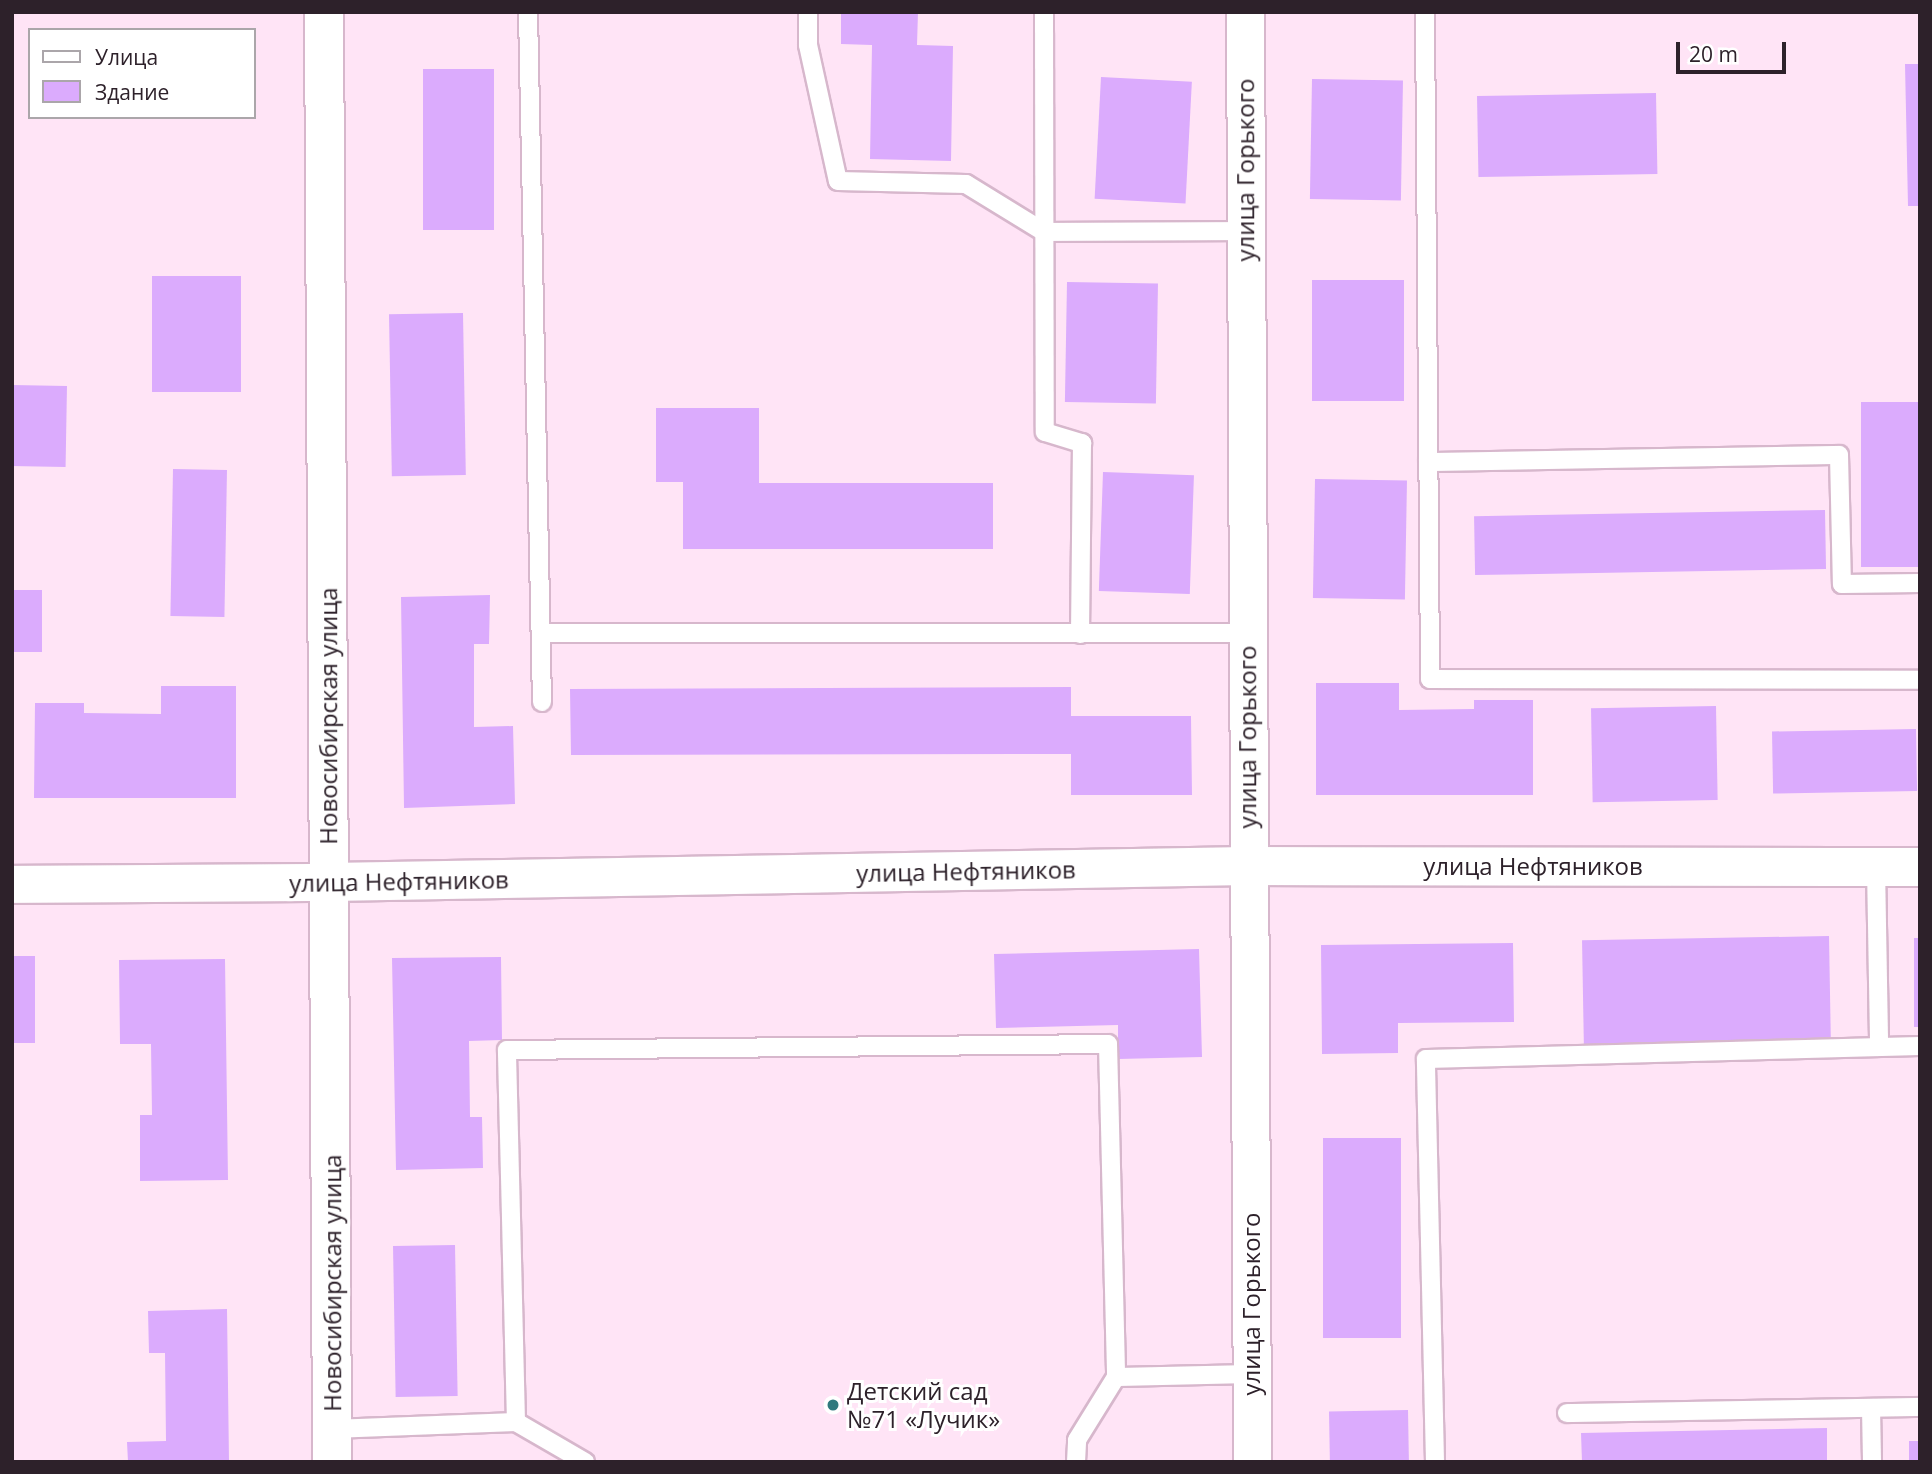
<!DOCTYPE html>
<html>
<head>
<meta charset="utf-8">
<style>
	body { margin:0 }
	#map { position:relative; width:1932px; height:1474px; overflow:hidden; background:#ffe4f6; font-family:"Open Sans",sans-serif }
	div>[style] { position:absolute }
	.building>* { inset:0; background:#dbabfd; transform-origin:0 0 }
	.roads { filter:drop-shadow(2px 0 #d7b7cc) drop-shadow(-2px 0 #d7b7cc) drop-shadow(0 2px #d7b7cc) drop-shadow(0 -2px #d7b7cc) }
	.lane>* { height:18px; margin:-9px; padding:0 9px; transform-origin:9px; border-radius:9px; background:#fff }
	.street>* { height:37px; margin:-18.5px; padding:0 18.5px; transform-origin:18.5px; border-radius:18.5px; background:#fff }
	.secondary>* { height:38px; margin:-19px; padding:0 19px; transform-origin:19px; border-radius:19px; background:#fff }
	.dots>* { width:19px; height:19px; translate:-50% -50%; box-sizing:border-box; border:4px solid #fff; border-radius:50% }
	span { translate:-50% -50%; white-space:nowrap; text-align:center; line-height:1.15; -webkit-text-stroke:6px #fff; paint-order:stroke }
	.street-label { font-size:24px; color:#2d212a }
	.poi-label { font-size:24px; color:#2d212a }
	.left { translate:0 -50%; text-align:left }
	.frame { position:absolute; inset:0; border:14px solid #2d212a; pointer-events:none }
	.legend { position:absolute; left:28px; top:28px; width:228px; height:91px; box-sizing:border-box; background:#fff; border:2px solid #aba6aa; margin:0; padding:9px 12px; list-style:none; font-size:21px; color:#2d212a }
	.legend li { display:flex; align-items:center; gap:14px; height:35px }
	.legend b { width:35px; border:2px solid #aba6aa }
	.scale { position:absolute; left:1676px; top:42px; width:110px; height:32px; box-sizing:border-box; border:4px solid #2d212a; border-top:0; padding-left:9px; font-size:21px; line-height:24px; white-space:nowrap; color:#2d212a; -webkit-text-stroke:5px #fff; paint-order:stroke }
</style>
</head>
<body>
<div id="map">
	<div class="building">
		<i style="clip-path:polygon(841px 12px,918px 12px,917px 45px,953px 46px,951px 161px,870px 159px,872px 45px,841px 44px)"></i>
		<i style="clip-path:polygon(1905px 64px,1920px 64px,1920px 206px,1908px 206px)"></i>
		<i style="left:423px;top:69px;width:71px;height:161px"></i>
		<i style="left:1101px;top:77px;width:91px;height:122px;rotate:3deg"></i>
		<i style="left:1312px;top:79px;width:91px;height:120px;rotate:1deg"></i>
		<i style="left:1656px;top:93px;width:81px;height:179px;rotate:89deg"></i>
		<i style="left:152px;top:276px;width:89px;height:116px"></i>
		<i style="left:1404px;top:280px;width:121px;height:92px;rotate:90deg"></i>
		<i style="left:1067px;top:282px;width:91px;height:120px;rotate:1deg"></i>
		<i style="left:463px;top:313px;width:162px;height:74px;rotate:89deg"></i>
		<i style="left:12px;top:385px;width:55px;height:81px;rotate:1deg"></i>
		<i style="left:1920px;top:402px;width:165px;height:59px;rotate:90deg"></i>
		<i style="clip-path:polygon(656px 408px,759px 408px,759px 483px,993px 483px,993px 549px,683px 549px,683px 482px,656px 482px)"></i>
		<i style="left:173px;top:469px;width:54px;height:147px;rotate:1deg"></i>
		<i style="left:1103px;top:472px;width:91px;height:119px;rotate:2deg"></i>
		<i style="left:1315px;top:479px;width:92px;height:119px;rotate:1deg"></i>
		<i style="left:1825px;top:510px;width:59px;height:351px;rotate:89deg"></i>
		<i style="left:12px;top:590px;width:30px;height:62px"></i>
		<i style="clip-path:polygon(490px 595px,489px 644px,474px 644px,474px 727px,513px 726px,515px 804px,404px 808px,401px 597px)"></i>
		<i style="clip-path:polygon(1316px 683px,1399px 683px,1399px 710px,1474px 709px,1474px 700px,1533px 700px,1533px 795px,1316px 795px)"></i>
		<i style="clip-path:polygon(161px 686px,236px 686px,236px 798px,34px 798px,35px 703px,84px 703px,84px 713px,161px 714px)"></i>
		<i style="clip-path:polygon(1071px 687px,1071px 716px,1191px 716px,1192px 795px,1071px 795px,1071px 754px,571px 755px,570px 689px)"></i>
		<i style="left:1716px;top:706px;width:94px;height:125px;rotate:89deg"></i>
		<i style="left:1916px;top:729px;width:62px;height:144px;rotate:89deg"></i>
		<i style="left:1829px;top:936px;width:107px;height:247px;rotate:89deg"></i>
		<i style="left:1920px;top:938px;width:89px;height:6px;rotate:90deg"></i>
		<i style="clip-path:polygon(1513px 943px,1514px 1022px,1398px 1023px,1398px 1053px,1322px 1054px,1321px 945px)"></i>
		<i style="clip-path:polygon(1199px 949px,1202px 1057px,1118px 1059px,1118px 1025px,996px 1028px,994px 954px)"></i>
		<i style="left:12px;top:956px;width:23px;height:87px"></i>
		<i style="clip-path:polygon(501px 957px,502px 1040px,469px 1041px,470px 1117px,482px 1117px,483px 1168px,396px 1170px,392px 958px)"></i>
		<i style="clip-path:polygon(225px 959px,228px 1180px,140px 1181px,140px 1115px,152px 1115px,151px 1044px,120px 1044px,119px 960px)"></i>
		<i style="left:1323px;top:1138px;width:78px;height:200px"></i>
		<i style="left:455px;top:1245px;width:151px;height:62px;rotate:89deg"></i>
		<i style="clip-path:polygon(227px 1309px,229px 1462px,128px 1462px,127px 1442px,166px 1441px,165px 1353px,149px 1353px,148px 1311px)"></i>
		<i style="left:1408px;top:1410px;width:52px;height:79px;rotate:89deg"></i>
		<i style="clip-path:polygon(1827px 1428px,1827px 1462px,1582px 1462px,1581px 1433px)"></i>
		<i style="left:1920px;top:1441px;width:21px;height:11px;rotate:90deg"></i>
	</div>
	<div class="roads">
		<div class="lane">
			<i style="left:528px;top:12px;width:690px;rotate:88.84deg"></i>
			<i style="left:808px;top:12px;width:33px;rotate:90deg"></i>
			<i style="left:808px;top:45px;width:139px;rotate:77.6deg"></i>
			<i style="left:838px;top:181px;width:128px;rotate:1.3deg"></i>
			<i style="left:966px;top:184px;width:92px;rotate:31.6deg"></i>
			<i style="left:1044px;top:232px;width:201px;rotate:-0.3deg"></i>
			<i style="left:1044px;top:12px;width:420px;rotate:89.9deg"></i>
			<i style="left:1045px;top:432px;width:39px;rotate:17deg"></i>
			<i style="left:1082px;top:443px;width:191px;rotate:90.6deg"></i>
			<i style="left:1425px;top:12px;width:667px;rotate:89.57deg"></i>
			<i style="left:1430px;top:679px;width:490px;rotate:0.1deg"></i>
			<i style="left:1428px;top:462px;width:411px;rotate:-1deg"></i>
			<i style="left:1839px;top:455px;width:129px;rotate:88.7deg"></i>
			<i style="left:1842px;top:584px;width:78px;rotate:-0.7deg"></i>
			<i style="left:543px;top:633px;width:704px"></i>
			<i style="left:1876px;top:867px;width:180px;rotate:89deg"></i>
			<i style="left:1871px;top:1408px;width:54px;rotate:88.9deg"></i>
			<i style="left:1567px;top:1413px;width:353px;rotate:-1deg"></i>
			<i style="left:332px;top:1429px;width:184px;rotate:-2.2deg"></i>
			<i style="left:585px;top:1462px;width:80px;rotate:-149.9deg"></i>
			<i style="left:516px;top:1422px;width:372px;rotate:-91.4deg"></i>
			<i style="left:507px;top:1050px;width:601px;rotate:-0.57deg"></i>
			<i style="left:1108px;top:1044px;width:333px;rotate:88.6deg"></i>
			<i style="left:1116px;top:1377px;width:136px;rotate:-1.3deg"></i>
			<i style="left:1076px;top:1462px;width:22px;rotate:-87deg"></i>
			<i style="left:1077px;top:1440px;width:74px;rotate:-58.2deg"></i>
			<i style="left:1435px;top:1462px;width:403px;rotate:-91.3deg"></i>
			<i style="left:1426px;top:1059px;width:494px;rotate:-1.5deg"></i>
		</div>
		<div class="street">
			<i style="left:1245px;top:12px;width:1450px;rotate:89.72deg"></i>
			<i style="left:12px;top:884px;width:318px;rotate:-0.4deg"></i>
		</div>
		<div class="secondary">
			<i style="left:324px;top:12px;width:1450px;rotate:89.68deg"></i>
			<i style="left:330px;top:882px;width:917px;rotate:-1deg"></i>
			<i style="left:1247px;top:866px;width:673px;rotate:0.09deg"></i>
		</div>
	</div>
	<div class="dots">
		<i style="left:833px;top:1405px;background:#30797d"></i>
	</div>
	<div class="street-label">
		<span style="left:1245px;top:170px;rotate:-90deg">улица Горького</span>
		<span style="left:328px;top:716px;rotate:-90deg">Новосибирская улица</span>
		<span style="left:1247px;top:737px;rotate:-90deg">улица Горького</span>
		<span style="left:1533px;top:866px">улица Нефтяников</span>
		<span style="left:966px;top:871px;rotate:-1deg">улица Нефтяников</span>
		<span style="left:399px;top:881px;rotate:-1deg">улица Нефтяников</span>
		<span style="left:332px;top:1283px;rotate:-90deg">Новосибирская улица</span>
		<span style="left:1251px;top:1304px;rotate:-90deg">улица Горького</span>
	</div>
	<div class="poi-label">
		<span class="left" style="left:847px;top:1405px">Детский сад<br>№71 «Лучик»</span>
	</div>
	<div class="frame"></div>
	<ul class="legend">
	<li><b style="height:9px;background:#fff"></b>Улица</li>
	<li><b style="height:19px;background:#dbabfd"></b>Здание</li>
	</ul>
	<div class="scale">20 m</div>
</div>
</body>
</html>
